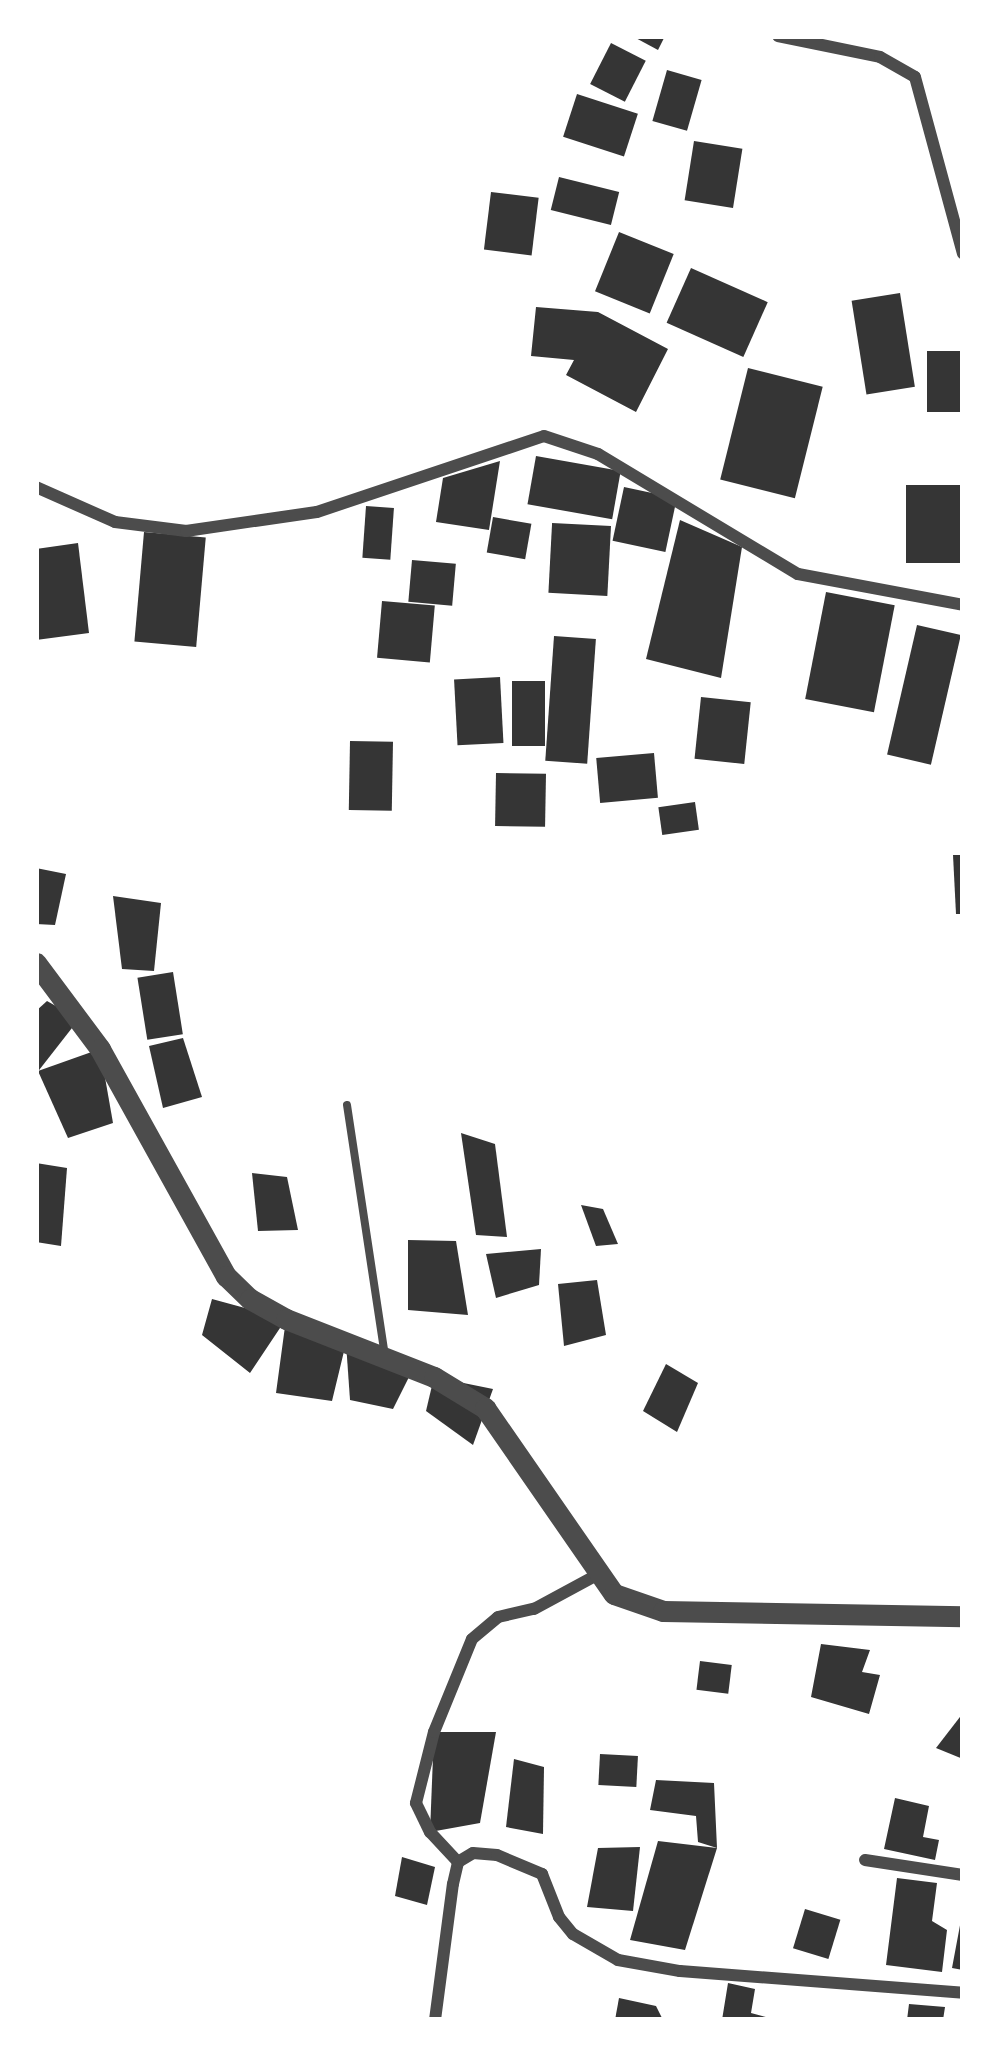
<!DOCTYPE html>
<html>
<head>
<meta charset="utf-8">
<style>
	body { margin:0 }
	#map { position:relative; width:999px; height:2056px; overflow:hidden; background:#fff; font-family:Overpass,sans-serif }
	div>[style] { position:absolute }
	.building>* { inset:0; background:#353535; transform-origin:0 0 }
	.service>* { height:8px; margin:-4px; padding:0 4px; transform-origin:4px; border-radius:4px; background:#4c4c4c }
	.minor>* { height:12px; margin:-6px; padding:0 6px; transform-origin:6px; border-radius:6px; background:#4c4c4c }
	.tertiary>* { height:21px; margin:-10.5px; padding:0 10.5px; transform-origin:10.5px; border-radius:10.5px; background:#4c4c4c }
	span { translate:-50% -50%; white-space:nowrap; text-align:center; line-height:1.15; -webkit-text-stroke:12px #fff; paint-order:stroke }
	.frame { position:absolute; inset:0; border:39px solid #fff; pointer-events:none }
</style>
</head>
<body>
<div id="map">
	<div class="building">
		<i style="clip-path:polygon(632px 36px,665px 36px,658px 50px)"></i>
		<i style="left:611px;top:43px;width:39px;height:46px;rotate:27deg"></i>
		<i style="left:667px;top:70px;width:36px;height:53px;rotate:16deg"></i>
		<i style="left:577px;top:94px;width:64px;height:45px;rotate:18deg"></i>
		<i style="left:694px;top:141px;width:49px;height:60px;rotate:9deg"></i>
		<i style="left:559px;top:177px;width:62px;height:34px;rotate:14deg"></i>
		<i style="left:491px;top:192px;width:48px;height:58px;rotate:7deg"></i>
		<i style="left:619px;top:232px;width:59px;height:64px;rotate:22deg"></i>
		<i style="left:691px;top:268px;width:84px;height:60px;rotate:24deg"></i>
		<i style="left:900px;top:293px;width:95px;height:49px;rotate:81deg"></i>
		<i style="clip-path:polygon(536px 307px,598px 312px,668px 349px,636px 412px,566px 375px,574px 360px,531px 356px)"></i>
		<i style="left:963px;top:351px;width:61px;height:36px;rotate:90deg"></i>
		<i style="left:748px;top:368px;width:77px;height:115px;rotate:14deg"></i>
		<i style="left:536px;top:456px;width:86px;height:49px;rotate:10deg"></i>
		<i style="clip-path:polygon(500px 461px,489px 530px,436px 522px,443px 478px)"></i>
		<i style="left:963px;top:485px;width:78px;height:57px;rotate:90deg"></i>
		<i style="left:624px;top:487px;width:54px;height:55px;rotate:12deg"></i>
		<i style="left:366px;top:506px;width:28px;height:52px;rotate:4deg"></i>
		<i style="left:493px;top:517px;width:39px;height:36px;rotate:10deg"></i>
		<i style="clip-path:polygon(680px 520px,742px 547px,721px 678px,646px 659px)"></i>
		<i style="left:611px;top:526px;width:70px;height:59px;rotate:93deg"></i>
		<i style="left:144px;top:532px;width:62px;height:110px;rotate:5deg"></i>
		<i style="clip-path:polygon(78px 543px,89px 633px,36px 640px,36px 549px)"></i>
		<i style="left:412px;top:560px;width:44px;height:42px;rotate:5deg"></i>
		<i style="left:826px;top:592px;width:70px;height:109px;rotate:11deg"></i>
		<i style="left:382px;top:601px;width:53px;height:57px;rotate:5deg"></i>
		<i style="left:917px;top:625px;width:45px;height:133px;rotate:13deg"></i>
		<i style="left:554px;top:636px;width:42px;height:125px;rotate:4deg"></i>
		<i style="left:500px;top:677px;width:66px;height:46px;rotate:87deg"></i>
		<i style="left:545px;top:681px;width:65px;height:33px;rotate:90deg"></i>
		<i style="left:701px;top:697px;width:50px;height:62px;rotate:6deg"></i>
		<i style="left:350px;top:741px;width:43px;height:69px;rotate:1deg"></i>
		<i style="left:654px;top:753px;width:45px;height:58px;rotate:85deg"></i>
		<i style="left:496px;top:773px;width:50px;height:53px;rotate:1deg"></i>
		<i style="left:695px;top:802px;width:28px;height:37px;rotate:82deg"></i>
		<i style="clip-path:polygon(953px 855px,963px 855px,963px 914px,956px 914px)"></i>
		<i style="clip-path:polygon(36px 868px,66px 874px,55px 925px,36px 924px)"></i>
		<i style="clip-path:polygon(113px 896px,161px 903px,154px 971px,122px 969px)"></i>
		<i style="left:173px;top:972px;width:63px;height:36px;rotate:81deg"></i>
		<i style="clip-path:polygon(47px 1001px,79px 1019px,36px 1074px,36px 1011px)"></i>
		<i style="clip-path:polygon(183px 1038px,202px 1097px,163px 1108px,149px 1046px)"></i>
		<i style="clip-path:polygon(100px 1049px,113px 1123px,68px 1138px,38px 1071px)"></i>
		<i style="clip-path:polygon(461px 1133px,495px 1144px,507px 1237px,476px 1235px)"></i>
		<i style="clip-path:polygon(36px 1163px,67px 1168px,61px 1246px,36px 1242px)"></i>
		<i style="clip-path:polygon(252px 1173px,287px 1177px,298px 1230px,258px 1231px)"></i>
		<i style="clip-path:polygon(581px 1205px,603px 1209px,618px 1244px,596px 1246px)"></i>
		<i style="clip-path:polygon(408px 1240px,456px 1241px,468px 1315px,408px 1310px)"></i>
		<i style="clip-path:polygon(541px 1249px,539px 1285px,496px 1298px,486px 1254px)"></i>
		<i style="clip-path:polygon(597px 1280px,606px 1335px,564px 1346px,558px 1284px)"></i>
		<i style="clip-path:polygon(212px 1299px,286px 1319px,346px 1343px,332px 1401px,276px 1393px,286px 1319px,250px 1373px,202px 1335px)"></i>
		<i style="clip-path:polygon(346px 1343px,413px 1369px,393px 1409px,350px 1400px)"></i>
		<i style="clip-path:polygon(666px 1364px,698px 1383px,677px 1432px,643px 1411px)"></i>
		<i style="clip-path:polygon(434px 1377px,493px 1389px,473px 1445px,426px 1411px)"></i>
		<i style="clip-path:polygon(821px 1644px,870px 1650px,862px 1672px,880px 1675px,869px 1714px,811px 1697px)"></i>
		<i style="left:700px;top:1661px;width:32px;height:29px;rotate:7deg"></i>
		<i style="clip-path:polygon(963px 1713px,963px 1759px,936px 1748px)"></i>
		<i style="clip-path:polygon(434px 1732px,496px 1732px,480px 1823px,430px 1832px)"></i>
		<i style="left:600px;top:1754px;width:38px;height:31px;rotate:3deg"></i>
		<i style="clip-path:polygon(514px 1759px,544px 1767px,543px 1834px,506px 1827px)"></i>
		<i style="clip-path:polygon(656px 1780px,714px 1783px,717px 1848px,698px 1842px,696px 1816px,650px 1810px)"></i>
		<i style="clip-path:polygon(895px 1798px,929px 1806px,923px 1837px,939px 1840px,935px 1860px,884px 1849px)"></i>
		<i style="clip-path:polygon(658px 1841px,717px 1848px,685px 1950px,630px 1940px)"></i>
		<i style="clip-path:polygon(640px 1847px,633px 1911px,587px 1907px,598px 1848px)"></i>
		<i style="clip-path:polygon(402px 1857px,435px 1867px,427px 1905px,395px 1896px)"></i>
		<i style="clip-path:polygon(897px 1878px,937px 1883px,932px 1921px,947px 1930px,942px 1972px,886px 1965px)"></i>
		<i style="left:805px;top:1909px;width:37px;height:41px;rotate:17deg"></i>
		<i style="clip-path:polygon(961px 1920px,963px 1921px,963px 1970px,952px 1968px)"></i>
		<i style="clip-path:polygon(728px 1983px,755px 1989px,751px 2013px,777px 2020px,722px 2020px)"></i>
		<i style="clip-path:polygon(619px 1998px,656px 2006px,663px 2020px,615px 2020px)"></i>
		<i style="clip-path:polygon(909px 2004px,945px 2007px,943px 2020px,907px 2020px)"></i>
	</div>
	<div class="service">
		<i style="left:347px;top:1105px;width:249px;rotate:81.4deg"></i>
	</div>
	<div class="minor">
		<i style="left:778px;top:36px;width:104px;rotate:11.6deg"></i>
		<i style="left:880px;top:57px;width:40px;rotate:29.7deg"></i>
		<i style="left:915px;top:77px;width:183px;rotate:74.8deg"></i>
		<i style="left:36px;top:487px;width:86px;rotate:23.9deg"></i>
		<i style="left:115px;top:522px;width:72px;rotate:7.2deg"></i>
		<i style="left:186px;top:531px;width:132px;rotate:-8.3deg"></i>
		<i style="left:317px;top:512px;width:239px;rotate:-18.5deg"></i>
		<i style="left:544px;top:436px;width:57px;rotate:18.4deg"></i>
		<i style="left:598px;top:454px;width:233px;rotate:31deg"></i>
		<i style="left:798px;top:574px;width:168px;rotate:10.6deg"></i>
		<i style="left:865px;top:1860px;width:99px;rotate:8.7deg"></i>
		<i style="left:458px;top:1862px;width:41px;rotate:-133deg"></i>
		<i style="left:430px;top:1832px;width:32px;rotate:-116deg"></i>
		<i style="left:416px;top:1803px;width:73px;rotate:-75.8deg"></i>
		<i style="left:434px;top:1732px;width:100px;rotate:-67.8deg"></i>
		<i style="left:472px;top:1639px;width:34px;rotate:-40deg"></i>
		<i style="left:498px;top:1617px;width:37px;rotate:-13deg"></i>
		<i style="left:534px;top:1609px;width:72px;rotate:-28.4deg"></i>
		<i style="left:435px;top:2020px;width:137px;rotate:-82.5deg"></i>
		<i style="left:453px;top:1884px;width:23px;rotate:-77deg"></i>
		<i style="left:458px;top:1862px;width:17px;rotate:-31deg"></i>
		<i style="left:473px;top:1853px;width:24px;rotate:5deg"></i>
		<i style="left:497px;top:1855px;width:49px;rotate:22.9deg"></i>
		<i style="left:542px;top:1874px;width:46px;rotate:68.4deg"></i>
		<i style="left:559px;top:1917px;width:22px;rotate:51deg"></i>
		<i style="left:573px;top:1934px;width:52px;rotate:30deg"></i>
		<i style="left:618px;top:1960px;width:63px;rotate:10.1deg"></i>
		<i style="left:680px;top:1971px;width:284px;rotate:4.4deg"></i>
	</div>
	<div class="tertiary">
		<i style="left:36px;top:963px;width:107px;rotate:53.3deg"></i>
		<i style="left:100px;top:1049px;width:260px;rotate:61deg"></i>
		<i style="left:226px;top:1276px;width:33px;rotate:44deg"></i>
		<i style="left:250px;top:1299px;width:41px;rotate:29.1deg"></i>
		<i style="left:286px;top:1319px;width:159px;rotate:21.4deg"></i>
		<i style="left:434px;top:1377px;width:60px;rotate:31.3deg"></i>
		<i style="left:485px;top:1408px;width:226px;rotate:55.3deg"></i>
		<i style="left:614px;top:1594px;width:52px;rotate:19.1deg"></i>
		<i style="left:663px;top:1611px;width:300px;rotate:1deg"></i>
	</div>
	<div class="frame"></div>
</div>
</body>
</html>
